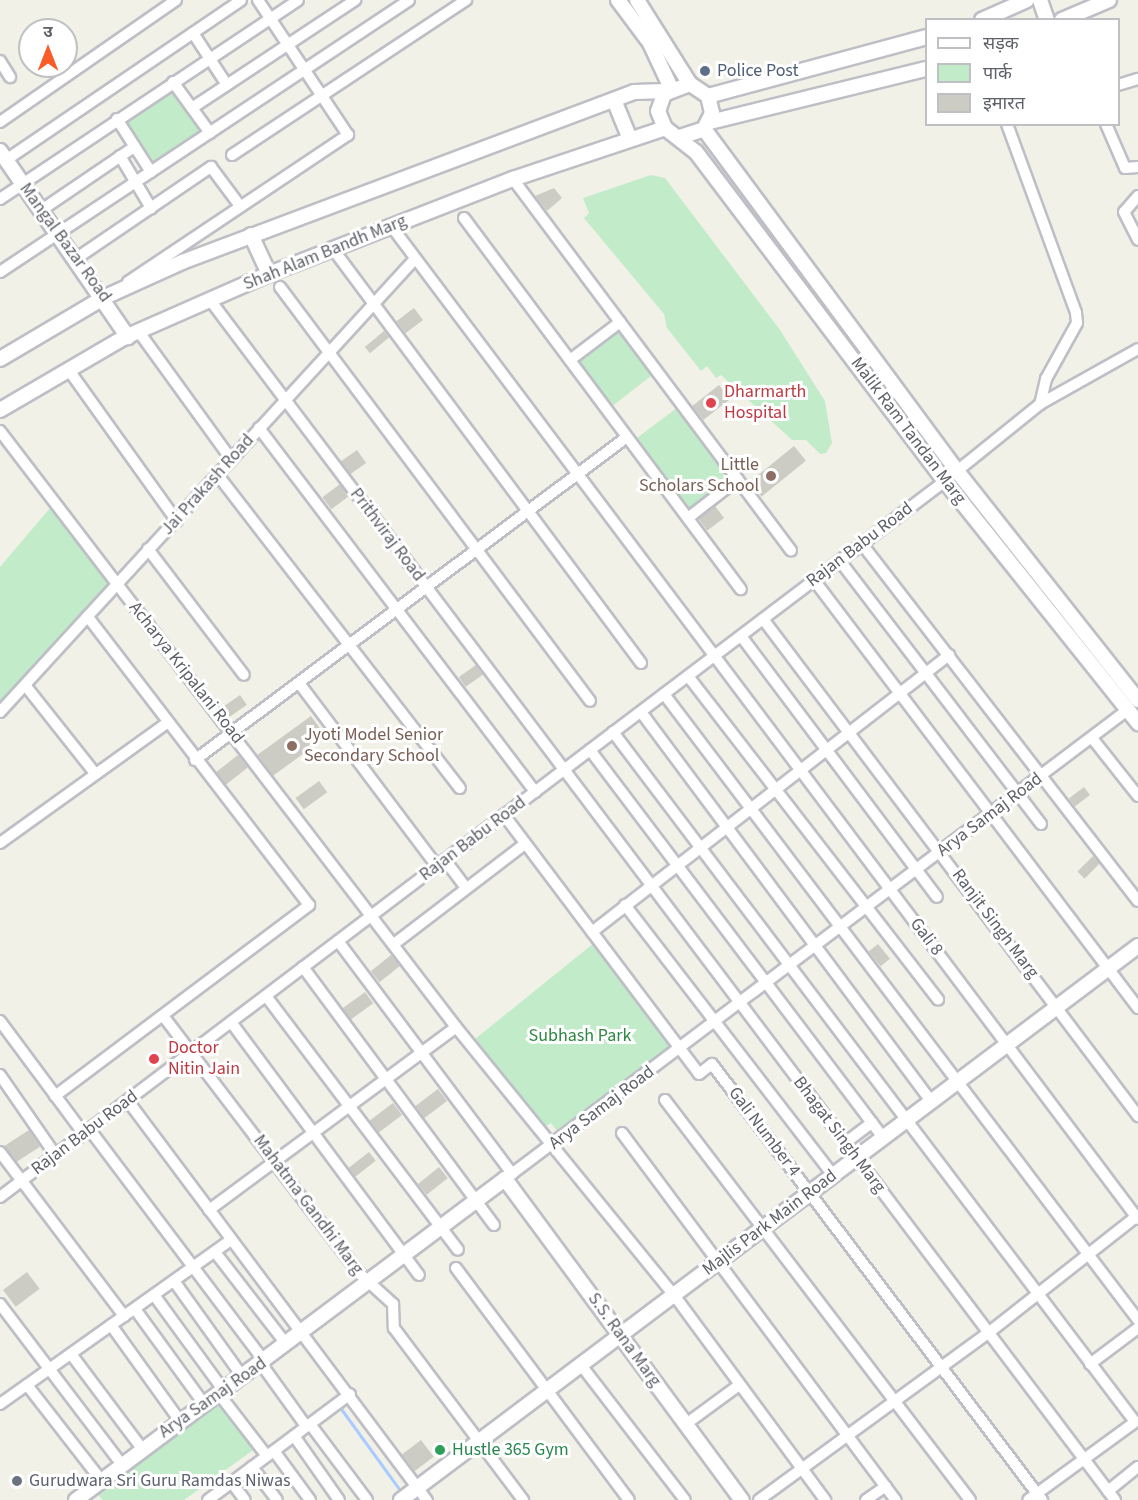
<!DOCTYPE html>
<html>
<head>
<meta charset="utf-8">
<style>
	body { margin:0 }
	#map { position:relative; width:1138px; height:1500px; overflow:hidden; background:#f2f1e7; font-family:"Source Sans 3","Noto Sans Devanagari",sans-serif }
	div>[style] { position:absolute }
	.green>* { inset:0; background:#c2ebc9; transform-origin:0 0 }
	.stream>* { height:3px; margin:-1.5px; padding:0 1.5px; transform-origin:1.5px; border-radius:1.5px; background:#aacbff }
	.building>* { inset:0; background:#cdccc4; transform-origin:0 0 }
	.roads { filter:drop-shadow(2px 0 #bebfc6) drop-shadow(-2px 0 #bebfc6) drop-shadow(0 2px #bebfc6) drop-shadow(0 -2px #bebfc6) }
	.minor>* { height:10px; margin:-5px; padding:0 5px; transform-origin:5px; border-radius:5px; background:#fff }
	.tertiary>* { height:14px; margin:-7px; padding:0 7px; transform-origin:7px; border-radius:7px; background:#fff }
	.dots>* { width:16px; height:16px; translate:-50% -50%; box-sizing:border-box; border:3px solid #fff; border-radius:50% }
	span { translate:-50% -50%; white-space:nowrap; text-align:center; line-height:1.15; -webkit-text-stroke:6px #fff; paint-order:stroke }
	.service-label { font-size:18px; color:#4e5e75 }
	.left { translate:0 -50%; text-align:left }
	.street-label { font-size:18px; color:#5e6169 }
	.health-label { font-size:18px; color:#be3a42 }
	.education-label { font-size:18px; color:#785e54 }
	.right { translate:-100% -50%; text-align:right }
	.park-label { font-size:18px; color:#2e8742 }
	.leisure-label { font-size:18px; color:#27864d }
	.worship-label { font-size:18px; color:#5b616d }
	.legend { position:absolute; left:925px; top:18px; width:195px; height:108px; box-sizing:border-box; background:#fff; border:2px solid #bfc0c3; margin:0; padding:8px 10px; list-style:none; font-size:18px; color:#5e6169 }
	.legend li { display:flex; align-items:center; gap:12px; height:30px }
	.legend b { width:30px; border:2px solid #bfc0c3 }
	.north { position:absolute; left:18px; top:18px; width:60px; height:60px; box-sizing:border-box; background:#fff; border:2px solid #bfc0c3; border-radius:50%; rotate:0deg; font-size:16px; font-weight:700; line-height:24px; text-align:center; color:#5e6169 }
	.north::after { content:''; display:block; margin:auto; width:21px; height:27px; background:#f85c27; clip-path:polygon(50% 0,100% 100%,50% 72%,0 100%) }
</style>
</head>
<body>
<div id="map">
	<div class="green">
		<i style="left:175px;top:89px;width:51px;height:59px;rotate:55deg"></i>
		<i style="clip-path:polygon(651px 175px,665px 178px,780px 330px,825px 401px,832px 443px,826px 453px,820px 454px,806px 440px,792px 440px,721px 375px,716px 378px,707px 366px,701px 371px,667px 328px,664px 314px,584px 218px,589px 213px,583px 198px)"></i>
		<i style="left:618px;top:328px;width:58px;height:54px;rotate:52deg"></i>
		<i style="left:678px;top:407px;width:90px;height:53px;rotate:53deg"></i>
		<i style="clip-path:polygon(50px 508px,109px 584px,0 704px,0 567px)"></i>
		<i style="clip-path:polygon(594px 943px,674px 1047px,557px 1131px,551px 1123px,543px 1128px,475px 1039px)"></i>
		<i style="clip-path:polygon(221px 1400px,256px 1448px,184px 1500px,102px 1500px,96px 1491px)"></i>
	</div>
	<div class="stream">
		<i style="left:339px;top:1406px;width:107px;rotate:54.1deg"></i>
	</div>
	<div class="building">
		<i style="clip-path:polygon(554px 188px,562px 198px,547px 211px,535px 196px)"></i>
		<i style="left:414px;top:308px;width:15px;height:22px;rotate:53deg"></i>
		<i style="left:384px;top:331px;width:8px;height:25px;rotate:50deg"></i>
		<i style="left:719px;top:385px;width:18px;height:34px;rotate:52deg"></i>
		<i style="left:794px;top:446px;width:19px;height:57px;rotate:51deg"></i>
		<i style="left:357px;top:450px;width:16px;height:20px;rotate:55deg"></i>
		<i style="left:340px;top:484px;width:15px;height:22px;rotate:53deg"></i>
		<i style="left:715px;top:506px;width:15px;height:21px;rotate:53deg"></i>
		<i style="left:476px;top:665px;width:12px;height:21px;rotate:55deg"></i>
		<i style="left:240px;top:695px;width:12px;height:21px;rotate:55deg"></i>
		<i style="left:311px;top:716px;width:26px;height:66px;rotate:54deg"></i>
		<i style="left:238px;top:755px;width:16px;height:28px;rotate:52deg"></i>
		<i style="left:319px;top:781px;width:14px;height:29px;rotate:54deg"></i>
		<i style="left:1084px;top:787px;width:10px;height:19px;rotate:53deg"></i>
		<i style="left:1093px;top:856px;width:10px;height:22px;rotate:45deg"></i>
		<i style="left:878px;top:944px;width:19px;height:12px;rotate:51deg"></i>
		<i style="left:391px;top:955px;width:14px;height:26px;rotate:51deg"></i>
		<i style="left:365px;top:992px;width:14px;height:28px;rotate:54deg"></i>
		<i style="left:438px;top:1089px;width:15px;height:29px;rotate:53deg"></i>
		<i style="left:393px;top:1103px;width:15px;height:29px;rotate:53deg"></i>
		<i style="left:29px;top:1130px;width:20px;height:29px;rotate:57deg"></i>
		<i style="left:369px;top:1152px;width:11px;height:26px;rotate:52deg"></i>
		<i style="left:439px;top:1167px;width:14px;height:27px;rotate:51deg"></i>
		<i style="left:27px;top:1272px;width:21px;height:30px;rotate:53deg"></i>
		<i style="left:421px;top:1440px;width:21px;height:24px;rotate:53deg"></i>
	</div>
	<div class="roads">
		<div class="minor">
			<i style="left:193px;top:33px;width:62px;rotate:56.8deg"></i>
			<i style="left:0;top:61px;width:19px;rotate:58deg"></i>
			<i style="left:173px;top:82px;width:63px;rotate:54deg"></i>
			<i style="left:1118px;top:85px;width:21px;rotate:-17deg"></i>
			<i style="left:192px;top:108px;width:196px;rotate:-33.5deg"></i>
			<i style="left:117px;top:119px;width:63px;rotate:57.3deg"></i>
			<i style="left:0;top:122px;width:214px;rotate:-34.7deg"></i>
			<i style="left:1007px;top:124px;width:201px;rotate:69.9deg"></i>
			<i style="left:1076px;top:313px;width:10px;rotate:84deg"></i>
			<i style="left:1077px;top:323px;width:64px;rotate:119deg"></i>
			<i style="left:1046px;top:379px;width:26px;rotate:103deg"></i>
			<i style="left:1106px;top:124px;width:48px;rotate:66.6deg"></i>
			<i style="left:1125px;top:168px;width:13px;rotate:-4deg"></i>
			<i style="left:232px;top:155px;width:281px;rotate:-33.5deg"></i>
			<i style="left:120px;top:156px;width:61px;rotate:59.2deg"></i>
			<i style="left:6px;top:160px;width:284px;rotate:-34.2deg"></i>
			<i style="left:513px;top:179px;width:464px;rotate:53.2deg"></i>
			<i style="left:1138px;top:196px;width:21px;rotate:131deg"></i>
			<i style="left:1124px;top:212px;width:31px;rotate:63deg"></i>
			<i style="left:0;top:199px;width:358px;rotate:-33.7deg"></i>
			<i style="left:40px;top:211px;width:114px;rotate:-34.2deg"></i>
			<i style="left:464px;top:218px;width:463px;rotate:53.3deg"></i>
			<i style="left:392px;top:227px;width:1241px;rotate:53.06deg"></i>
			<i style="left:333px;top:249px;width:516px;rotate:53.35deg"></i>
			<i style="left:74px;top:260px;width:166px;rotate:-34.2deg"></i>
			<i style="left:211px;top:167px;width:49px;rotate:53.4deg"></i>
			<i style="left:0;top:272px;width:491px;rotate:-33.6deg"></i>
			<i style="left:128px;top:282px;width:265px;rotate:-33.8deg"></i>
			<i style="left:348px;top:135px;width:162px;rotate:-123.7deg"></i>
			<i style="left:280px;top:287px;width:517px;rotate:53.17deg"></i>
			<i style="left:210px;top:300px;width:1503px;rotate:52.98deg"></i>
			<i style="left:139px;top:332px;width:157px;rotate:54.1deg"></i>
			<i style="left:570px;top:360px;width:63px;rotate:-37.2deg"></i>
			<i style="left:68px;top:369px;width:187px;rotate:54.4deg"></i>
			<i style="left:259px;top:428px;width:457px;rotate:52.8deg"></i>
			<i style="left:0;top:431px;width:750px;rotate:52.58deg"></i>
			<i style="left:456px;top:1027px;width:345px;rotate:50.9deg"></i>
			<i style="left:674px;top:1295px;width:255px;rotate:53.6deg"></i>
			<i style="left:957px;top:471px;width:107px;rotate:-38.9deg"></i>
			<i style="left:1040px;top:404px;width:112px;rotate:-29.3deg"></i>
			<i style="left:217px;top:474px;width:397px;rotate:52.3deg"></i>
			<i style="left:688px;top:518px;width:63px;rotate:-38deg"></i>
			<i style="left:862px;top:544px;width:451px;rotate:52.3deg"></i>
			<i style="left:148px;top:549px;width:158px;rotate:52.7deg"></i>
			<i style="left:840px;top:561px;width:331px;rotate:52.6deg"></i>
			<i style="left:814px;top:580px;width:537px;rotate:52.87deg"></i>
			<i style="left:763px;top:619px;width:623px;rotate:52.96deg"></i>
			<i style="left:741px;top:636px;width:326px;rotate:53.1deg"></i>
			<i style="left:688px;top:676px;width:409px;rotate:52.3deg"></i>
			<i style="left:299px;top:683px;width:229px;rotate:53deg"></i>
			<i style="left:25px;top:685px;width:111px;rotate:51.6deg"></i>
			<i style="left:664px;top:694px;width:785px;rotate:52.87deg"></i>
			<i style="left:0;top:712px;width:614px;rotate:-47.51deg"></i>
			<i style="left:641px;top:712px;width:487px;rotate:53.3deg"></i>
			<i style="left:613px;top:732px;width:865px;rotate:52.89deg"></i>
			<i style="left:1135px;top:1422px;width:132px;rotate:143.9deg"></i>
			<i style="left:1092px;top:738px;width:74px;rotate:51.6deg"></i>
			<i style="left:590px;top:750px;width:486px;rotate:52.9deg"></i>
			<i style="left:195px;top:760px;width:539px;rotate:-36.78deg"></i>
			<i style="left:504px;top:815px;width:324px;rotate:53deg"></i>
			<i style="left:699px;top:1074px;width:16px;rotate:-38deg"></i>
			<i style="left:712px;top:1064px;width:547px;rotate:52.88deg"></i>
			<i style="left:0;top:843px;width:206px;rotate:-35.7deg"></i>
			<i style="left:445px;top:860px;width:31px;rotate:53deg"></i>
			<i style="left:625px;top:905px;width:341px;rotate:52.4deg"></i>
			<i style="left:592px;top:932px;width:452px;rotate:-37.8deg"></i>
			<i style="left:338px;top:941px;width:291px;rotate:53.2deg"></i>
			<i style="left:394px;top:944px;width:165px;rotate:-37.4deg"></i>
			<i style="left:303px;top:967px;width:321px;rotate:53.5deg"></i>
			<i style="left:266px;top:996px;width:318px;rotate:52.9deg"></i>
			<i style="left:164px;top:1017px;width:323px;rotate:52.7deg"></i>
			<i style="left:360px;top:1274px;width:45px;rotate:42.3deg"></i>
			<i style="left:393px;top:1304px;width:24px;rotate:88deg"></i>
			<i style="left:394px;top:1328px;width:215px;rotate:53.1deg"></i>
			<i style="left:0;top:1021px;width:141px;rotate:53.4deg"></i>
			<i style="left:231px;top:1022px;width:315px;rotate:53.4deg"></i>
			<i style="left:0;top:1075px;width:98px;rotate:55.3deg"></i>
			<i style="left:55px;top:1096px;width:318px;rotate:-36.9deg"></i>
			<i style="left:309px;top:905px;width:364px;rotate:-127.5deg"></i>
			<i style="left:665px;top:1100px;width:503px;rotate:52.67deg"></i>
			<i style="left:128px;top:1101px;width:499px;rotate:53.2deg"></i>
			<i style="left:90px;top:1130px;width:291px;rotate:53deg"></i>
			<i style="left:622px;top:1133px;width:458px;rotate:53.3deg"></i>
			<i style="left:845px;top:1143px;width:34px;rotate:-37deg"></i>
			<i style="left:0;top:1152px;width:206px;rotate:52.9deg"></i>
			<i style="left:505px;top:1179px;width:778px;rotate:-37deg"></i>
			<i style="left:0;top:1197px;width:1186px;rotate:-37.15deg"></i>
			<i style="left:209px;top:1210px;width:307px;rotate:-36.5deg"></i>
			<i style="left:215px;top:1252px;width:116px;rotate:52.3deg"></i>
			<i style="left:456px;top:1268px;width:289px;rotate:53.3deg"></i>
			<i style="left:174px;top:1281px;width:117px;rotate:54.4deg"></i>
			<i style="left:154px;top:1295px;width:119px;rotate:53.9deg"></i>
			<i style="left:0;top:1304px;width:203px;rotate:52.8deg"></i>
			<i style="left:135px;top:1309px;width:117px;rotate:54deg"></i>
			<i style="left:111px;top:1325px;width:118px;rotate:54.3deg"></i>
			<i style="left:71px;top:1354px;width:120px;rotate:53.1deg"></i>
			<i style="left:1090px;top:1364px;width:60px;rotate:-36.9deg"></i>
			<i style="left:262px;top:1365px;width:75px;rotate:54.2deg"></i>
			<i style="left:581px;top:1365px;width:170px;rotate:52.4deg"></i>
			<i style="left:27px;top:1385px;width:120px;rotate:52.1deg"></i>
			<i style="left:219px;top:1394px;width:78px;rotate:52.3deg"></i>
			<i style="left:0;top:1404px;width:283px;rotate:-35.4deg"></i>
			<i style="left:310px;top:1424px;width:95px;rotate:53.1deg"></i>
			<i style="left:686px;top:1424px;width:66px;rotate:-36.3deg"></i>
			<i style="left:294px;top:1436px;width:78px;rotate:54.9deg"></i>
			<i style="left:274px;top:1451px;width:61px;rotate:53.7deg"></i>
			<i style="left:252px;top:1467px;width:41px;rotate:52.9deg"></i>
			<i style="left:232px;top:1483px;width:21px;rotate:53deg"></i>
			<i style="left:1108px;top:1491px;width:38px;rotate:-39deg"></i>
			<i style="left:208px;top:1500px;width:177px;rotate:-36.7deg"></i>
			<i style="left:759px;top:1500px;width:282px;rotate:-36.1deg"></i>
			<i style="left:987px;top:1334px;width:192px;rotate:-38.2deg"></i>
			<i style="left:866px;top:1500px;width:24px;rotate:-35deg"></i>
		</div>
		<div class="tertiary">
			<i style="left:618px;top:0;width:54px;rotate:53.3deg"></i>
			<i style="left:650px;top:43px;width:50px;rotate:65deg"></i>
			<i style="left:637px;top:0;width:99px;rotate:57.8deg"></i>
			<i style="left:1040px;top:0;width:21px;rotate:71deg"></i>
			<i style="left:982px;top:20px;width:49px;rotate:-24deg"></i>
			<i style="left:1062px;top:20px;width:51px;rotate:-23.1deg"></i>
			<i style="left:708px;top:96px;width:226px;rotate:-15.1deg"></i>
			<i style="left:614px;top:100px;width:42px;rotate:67.7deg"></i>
			<i style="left:710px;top:122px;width:222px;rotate:-13.8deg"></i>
			<i style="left:704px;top:129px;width:425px;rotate:53.5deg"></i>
			<i style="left:957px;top:471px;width:292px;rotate:51.7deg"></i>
			<i style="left:680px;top:137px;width:25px;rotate:-18deg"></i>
			<i style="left:704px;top:129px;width:18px;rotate:-63deg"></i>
			<i style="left:712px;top:113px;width:17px;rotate:-103deg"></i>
			<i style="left:708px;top:96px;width:22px;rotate:-146deg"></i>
			<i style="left:690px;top:84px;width:28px;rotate:159deg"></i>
			<i style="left:664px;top:94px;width:18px;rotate:109deg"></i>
			<i style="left:658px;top:111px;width:18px;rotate:68deg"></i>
			<i style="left:665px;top:128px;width:39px;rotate:38deg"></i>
			<i style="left:696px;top:152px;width:413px;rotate:52.9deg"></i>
			<i style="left:945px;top:481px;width:310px;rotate:51.4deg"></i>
			<i style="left:0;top:151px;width:226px;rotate:55.5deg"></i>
			<i style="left:251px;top:235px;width:43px;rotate:65.2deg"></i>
			<i style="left:0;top:359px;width:122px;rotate:-30.6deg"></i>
			<i style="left:105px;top:297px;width:85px;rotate:-24.4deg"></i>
			<i style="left:182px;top:262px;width:483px;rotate:-20.6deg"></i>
			<i style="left:634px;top:92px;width:32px;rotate:-2deg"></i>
			<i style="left:0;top:410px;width:143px;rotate:-30.3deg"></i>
			<i style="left:123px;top:338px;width:159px;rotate:-23.7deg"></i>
			<i style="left:269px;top:274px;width:262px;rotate:-21.3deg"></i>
			<i style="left:513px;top:179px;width:160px;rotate:-18.5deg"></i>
			<i style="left:76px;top:1500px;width:536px;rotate:-36.81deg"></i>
			<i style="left:505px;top:1179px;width:399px;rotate:53.6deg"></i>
			<i style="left:401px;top:1500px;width:922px;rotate:-36.93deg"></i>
		</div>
	</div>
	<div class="dots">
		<i style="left:705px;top:71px;background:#5c6f8a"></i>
		<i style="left:711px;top:403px;background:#e0444e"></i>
		<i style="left:771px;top:476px;background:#8d6e63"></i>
		<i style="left:292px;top:746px;background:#8d6e63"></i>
		<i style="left:154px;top:1059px;background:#e0444e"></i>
		<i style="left:440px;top:1450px;background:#2e9e5b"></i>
		<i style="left:17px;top:1481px;background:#6b7280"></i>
	</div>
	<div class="service-label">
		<span class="left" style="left:717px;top:71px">Police Post</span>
	</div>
	<div class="street-label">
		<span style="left:65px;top:243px;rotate:54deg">Mangal Bazar Road</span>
		<span style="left:325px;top:253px;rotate:-22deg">Shah Alam Bandh Marg</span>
		<span style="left:908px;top:431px;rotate:53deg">Malik Ram Tandan Marg</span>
		<span style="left:208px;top:485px;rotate:-48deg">Jai Prakash Road</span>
		<span style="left:387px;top:535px;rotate:53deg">Prithviraj Road</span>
		<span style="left:860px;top:545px;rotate:-37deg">Rajan Babu Road</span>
		<span style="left:186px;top:673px;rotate:52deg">Acharya Kripalani Road</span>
		<span style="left:990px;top:815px;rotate:-37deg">Arya Samaj Road</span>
		<span style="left:473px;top:839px;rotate:-37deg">Rajan Babu Road</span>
		<span style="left:995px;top:924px;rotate:53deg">Ranjit Singh Marg</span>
		<span style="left:926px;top:937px;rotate:53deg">Gali 8</span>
		<span style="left:602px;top:1108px;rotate:-37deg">Arya Samaj Road</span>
		<span style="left:764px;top:1132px;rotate:53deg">Gali Number 4</span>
		<span style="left:85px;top:1133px;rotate:-37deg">Rajan Babu Road</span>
		<span style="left:839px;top:1135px;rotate:53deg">Bhagat Singh Marg</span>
		<span style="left:308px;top:1205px;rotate:53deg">Mahatma Gandhi Marg</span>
		<span style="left:770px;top:1223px;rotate:-37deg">Majlis Park Main Road</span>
		<span style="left:624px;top:1340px;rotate:54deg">S.S. Rana Marg</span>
		<span style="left:213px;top:1398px;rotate:-35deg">Arya Samaj Road</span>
	</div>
	<div class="health-label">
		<span class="left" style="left:724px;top:403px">Dharmarth<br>Hospital</span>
		<span class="left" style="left:168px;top:1059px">Doctor<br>Nitin Jain</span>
	</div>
	<div class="education-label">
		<span class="right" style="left:759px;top:476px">Little<br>Scholars School</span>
		<span class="left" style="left:304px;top:746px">Jyoti Model Senior<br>Secondary School</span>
	</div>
	<div class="park-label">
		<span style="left:580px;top:1036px">Subhash Park</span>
	</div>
	<div class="leisure-label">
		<span class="left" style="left:452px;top:1450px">Hustle 365 Gym</span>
	</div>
	<div class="worship-label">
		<span class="left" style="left:29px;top:1481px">Gurudwara Sri Guru Ramdas Niwas</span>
	</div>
	<ul class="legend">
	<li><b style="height:8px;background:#fff"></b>सड़क</li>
	<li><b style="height:16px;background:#c2ebc9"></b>पार्क</li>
	<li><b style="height:16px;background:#cdccc4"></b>इमारत</li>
	</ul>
	<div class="north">उ</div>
</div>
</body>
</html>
